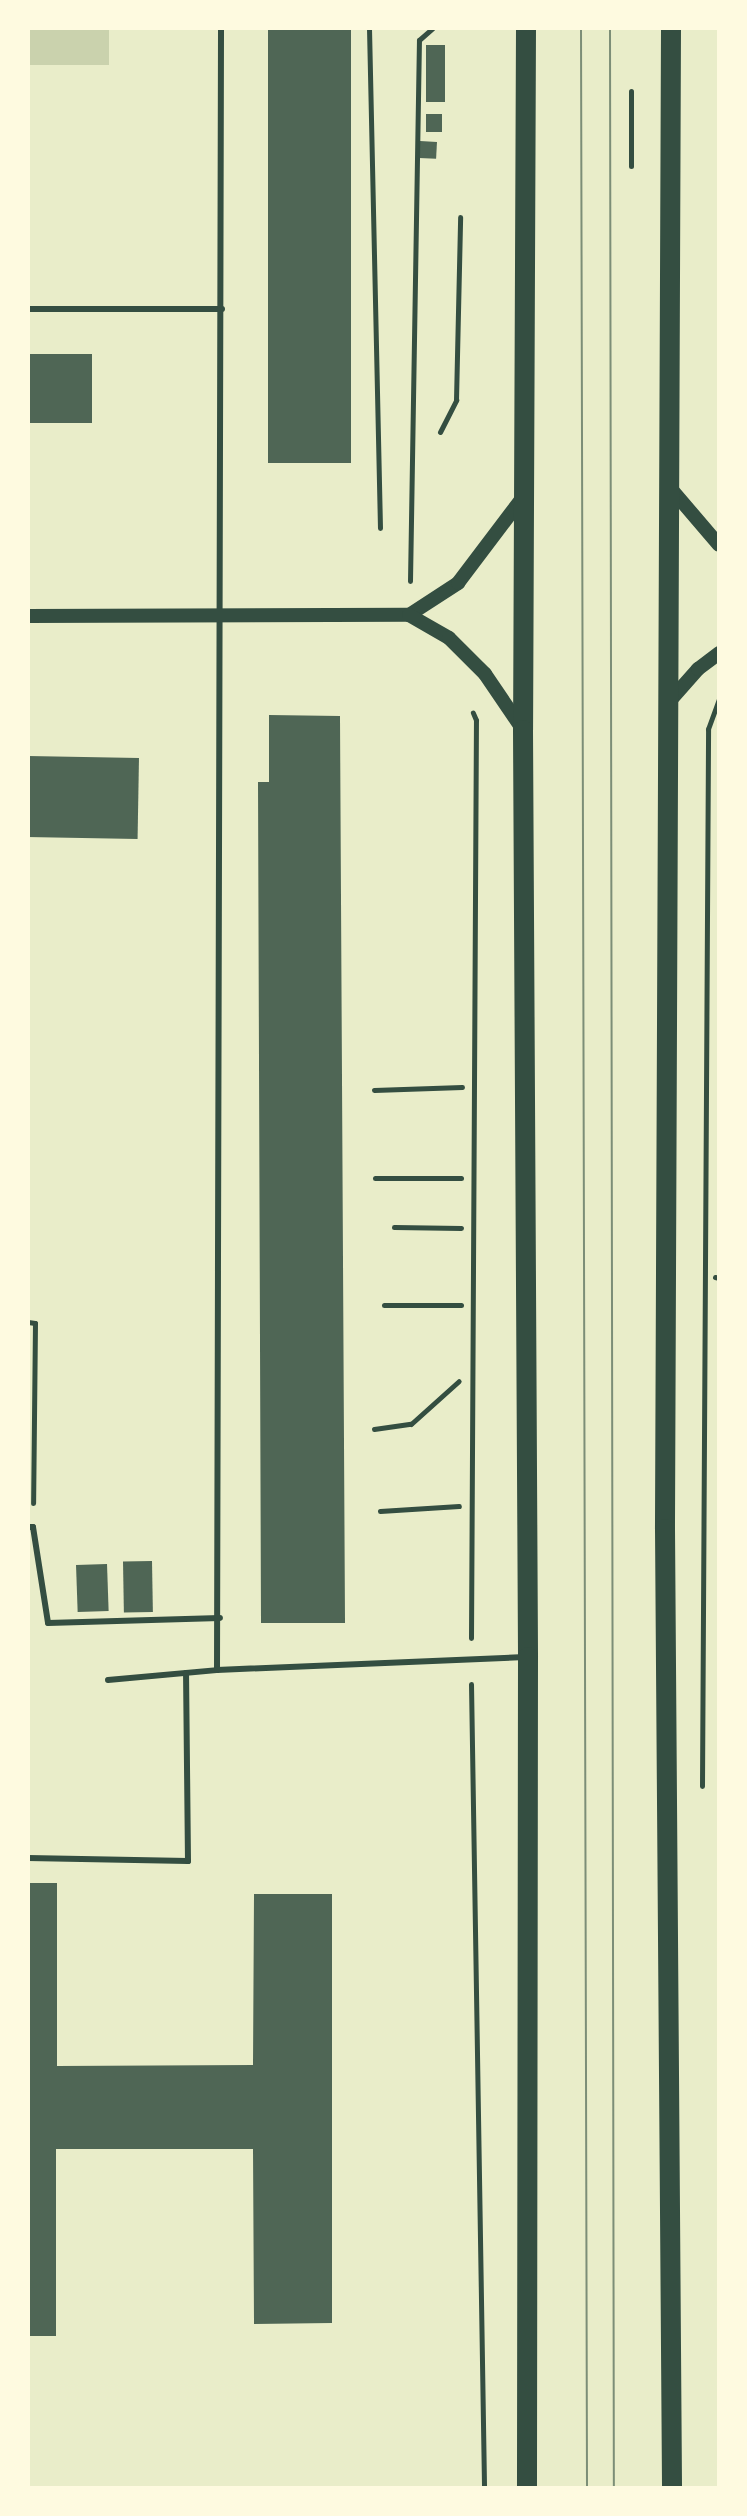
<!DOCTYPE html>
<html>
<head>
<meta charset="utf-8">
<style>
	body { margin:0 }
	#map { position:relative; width:747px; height:2516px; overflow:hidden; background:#e9edc9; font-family:"DejaVu Sans",sans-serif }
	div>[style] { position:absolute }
	.green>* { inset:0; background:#cad2ad; transform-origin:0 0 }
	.building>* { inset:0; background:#4f6655; transform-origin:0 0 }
	.path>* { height:5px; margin:-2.5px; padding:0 2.5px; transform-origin:2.5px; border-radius:2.5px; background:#344e41 }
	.service>* { height:6px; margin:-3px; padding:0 3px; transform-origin:3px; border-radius:3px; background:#344e41 }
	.tertiary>* { height:14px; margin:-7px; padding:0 7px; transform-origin:7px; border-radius:7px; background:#344e41 }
	.primary>* { height:20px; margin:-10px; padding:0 10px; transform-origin:10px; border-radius:10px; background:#344e41 }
	.tram>* { height:2px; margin:-1px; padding:0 1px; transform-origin:1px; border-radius:1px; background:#7c8e77 }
	span { translate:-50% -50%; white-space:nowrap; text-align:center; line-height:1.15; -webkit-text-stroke:8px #fefae0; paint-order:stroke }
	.frame { position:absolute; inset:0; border:30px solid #fefae0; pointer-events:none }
</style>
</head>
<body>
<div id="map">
	<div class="green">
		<i style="left:28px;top:28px;width:81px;height:37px"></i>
	</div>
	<div class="building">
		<i style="left:268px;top:28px;width:83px;height:435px"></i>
		<i style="left:426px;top:45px;width:19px;height:57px"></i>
		<i style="left:426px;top:114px;width:16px;height:18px"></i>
		<i style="left:420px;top:141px;width:17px;height:17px;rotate:3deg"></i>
		<i style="left:28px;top:354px;width:64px;height:69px"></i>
		<i style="clip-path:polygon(269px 715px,340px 716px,345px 1623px,261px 1623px,258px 782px,269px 782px)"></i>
		<i style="left:28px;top:756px;width:111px;height:81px;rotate:1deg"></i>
		<i style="left:152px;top:1561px;width:51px;height:29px;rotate:89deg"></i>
		<i style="left:107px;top:1564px;width:47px;height:31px;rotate:88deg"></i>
		<i style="clip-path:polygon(28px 1883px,57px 1883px,57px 2066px,253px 2065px,254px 1894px,332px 1894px,332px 2323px,254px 2324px,253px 2149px,56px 2149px,56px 2336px,28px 2336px)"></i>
	</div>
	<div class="path">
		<i style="left:369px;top:28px;width:500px;rotate:88.74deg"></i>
		<i style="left:631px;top:91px;width:75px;rotate:90deg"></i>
		<i style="left:440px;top:432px;width:36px;rotate:-63deg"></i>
		<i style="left:456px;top:400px;width:183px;rotate:-88.7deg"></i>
		<i style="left:410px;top:581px;width:541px;rotate:-89.05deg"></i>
		<i style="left:419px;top:40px;width:18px;rotate:-41deg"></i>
		<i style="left:374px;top:1090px;width:88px;rotate:-2deg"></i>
		<i style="left:375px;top:1178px;width:86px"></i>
		<i style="left:394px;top:1227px;width:67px;rotate:0.9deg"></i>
		<i style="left:715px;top:1277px;width:4px;rotate:14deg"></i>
		<i style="left:384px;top:1305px;width:77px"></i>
		<i style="left:28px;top:1322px;width:7px;rotate:8deg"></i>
		<i style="left:35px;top:1323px;width:180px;rotate:90.6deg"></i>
		<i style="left:374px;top:1429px;width:37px;rotate:-8deg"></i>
		<i style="left:411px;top:1424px;width:64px;rotate:-41.9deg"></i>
		<i style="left:380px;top:1511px;width:79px;rotate:-3.6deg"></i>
		<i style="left:471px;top:1638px;width:918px;rotate:-89.69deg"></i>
		<i style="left:476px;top:720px;width:8px;rotate:-113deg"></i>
		<i style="left:471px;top:1684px;width:804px;rotate:89.07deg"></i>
		<i style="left:702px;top:1786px;width:1057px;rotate:-89.67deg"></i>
		<i style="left:708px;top:729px;width:33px;rotate:-70deg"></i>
	</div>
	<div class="service">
		<i style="left:28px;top:309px;width:194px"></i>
		<i style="left:28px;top:1527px;width:5px"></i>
		<i style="left:33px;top:1527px;width:97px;rotate:81.1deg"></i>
		<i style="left:48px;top:1623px;width:172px;rotate:-1.7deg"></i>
		<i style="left:217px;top:1670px;width:1642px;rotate:-89.86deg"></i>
		<i style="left:108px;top:1680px;width:109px;rotate:-5.2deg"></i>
		<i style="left:217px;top:1670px;width:308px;rotate:-2.4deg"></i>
		<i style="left:28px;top:1858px;width:160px;rotate:1.1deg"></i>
		<i style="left:188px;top:1861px;width:188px;rotate:-90.6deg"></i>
	</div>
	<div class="tertiary">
		<i style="left:672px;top:490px;width:72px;rotate:49.5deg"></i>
		<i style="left:409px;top:615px;width:59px;rotate:-33.1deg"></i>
		<i style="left:458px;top:583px;width:108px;rotate:-52.9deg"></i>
		<i style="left:28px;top:616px;width:381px;rotate:-0.2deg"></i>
		<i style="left:409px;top:615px;width:46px;rotate:29.9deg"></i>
		<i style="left:449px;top:638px;width:51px;rotate:45deg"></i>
		<i style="left:485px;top:674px;width:68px;rotate:55.8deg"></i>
		<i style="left:667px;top:704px;width:47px;rotate:-48.5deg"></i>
		<i style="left:698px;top:669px;width:26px;rotate:-37deg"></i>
	</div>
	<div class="primary">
		<i style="left:526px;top:28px;width:702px;rotate:90.24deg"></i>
		<i style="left:523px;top:730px;width:927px;rotate:89.69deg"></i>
		<i style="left:528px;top:1657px;width:831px;rotate:90.07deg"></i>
		<i style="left:671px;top:28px;width:1501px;rotate:90.23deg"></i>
		<i style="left:665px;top:1529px;width:959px;rotate:89.58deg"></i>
	</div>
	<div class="tram">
		<i style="left:581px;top:28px;width:2460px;rotate:89.86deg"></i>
		<i style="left:610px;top:28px;width:2460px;rotate:89.91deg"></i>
	</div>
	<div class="frame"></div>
</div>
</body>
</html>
